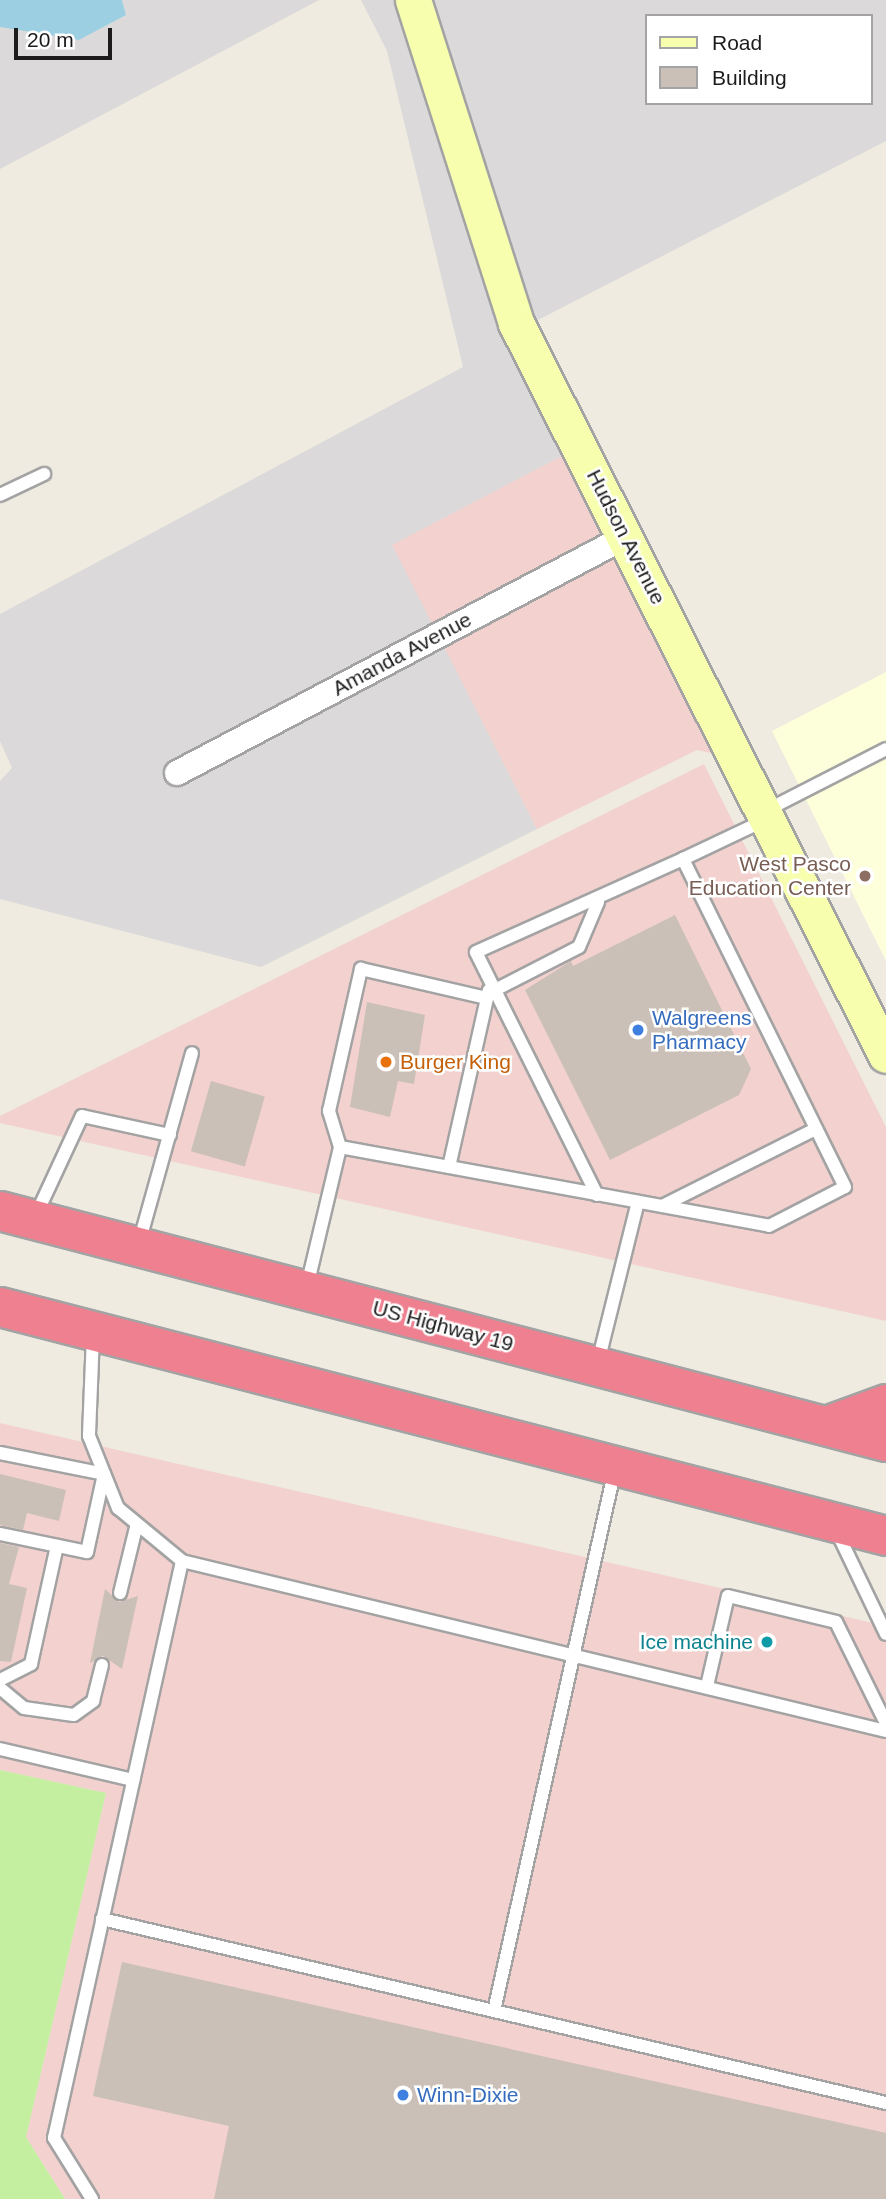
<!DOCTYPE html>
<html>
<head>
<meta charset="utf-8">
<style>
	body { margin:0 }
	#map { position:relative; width:886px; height:2199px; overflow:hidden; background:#efebe1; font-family:Helvetica,sans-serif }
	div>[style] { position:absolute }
	.residential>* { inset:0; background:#dbd9d9 }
	.commercial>* { inset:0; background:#f2d1ce }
	.education>* { inset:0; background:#fdffda }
	.grass>* { inset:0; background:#c4efa1 }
	.water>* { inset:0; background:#9ccfe1 }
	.building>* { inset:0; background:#cbc0b7; transform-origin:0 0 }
	.roads { filter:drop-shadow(2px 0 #a3a3a3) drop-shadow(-2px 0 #a3a3a3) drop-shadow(0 2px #a3a3a3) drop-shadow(0 -2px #a3a3a3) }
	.lane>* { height:12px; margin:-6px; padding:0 6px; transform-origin:6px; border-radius:6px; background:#fff }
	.street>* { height:24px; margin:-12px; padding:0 12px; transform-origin:12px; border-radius:12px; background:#fff }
	.secondary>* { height:35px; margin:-17.5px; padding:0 17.5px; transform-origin:17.5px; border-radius:17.5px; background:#f7ffaf }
	.highway>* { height:38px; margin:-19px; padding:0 19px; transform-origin:19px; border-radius:19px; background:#ef8090 }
	.dots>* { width:19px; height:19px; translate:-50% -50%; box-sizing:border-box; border:4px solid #fff; border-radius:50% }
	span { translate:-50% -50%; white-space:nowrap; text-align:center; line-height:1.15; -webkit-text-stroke:5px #fff; paint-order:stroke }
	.street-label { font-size:21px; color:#1c1c1c }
	.education-label { font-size:21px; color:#785e54 }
	.right { translate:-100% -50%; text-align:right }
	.shop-label { font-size:21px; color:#366cbe }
	.left { translate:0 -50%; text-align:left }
	.food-label { font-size:21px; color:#c56008 }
	.culture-label { font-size:21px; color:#0d838f }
	.legend { position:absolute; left:645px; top:14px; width:228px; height:91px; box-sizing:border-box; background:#fff; border:2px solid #a4a4a4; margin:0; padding:9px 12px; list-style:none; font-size:21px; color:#1c1c1c }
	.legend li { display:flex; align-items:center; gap:14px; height:35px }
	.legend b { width:35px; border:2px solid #a4a4a4 }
	.scale { position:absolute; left:14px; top:28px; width:98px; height:32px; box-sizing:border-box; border:4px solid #1c1c1c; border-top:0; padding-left:9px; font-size:21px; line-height:24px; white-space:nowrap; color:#1c1c1c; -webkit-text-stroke:5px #fff; paint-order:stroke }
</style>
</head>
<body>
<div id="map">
	<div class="residential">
		<i style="clip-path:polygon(122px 0,319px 0,0 169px,0 27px,79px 40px,126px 15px)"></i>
		<i style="clip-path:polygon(361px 0,393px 0,499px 330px,564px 455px,393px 545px,537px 829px,261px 967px,0 899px,0 781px,12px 768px,0 741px,0 614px,463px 367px,387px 51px)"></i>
		<i style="clip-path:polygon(evenodd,433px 0,886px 0,886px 141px,536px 321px,433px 0,646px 16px,870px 16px,870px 103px,646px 103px,646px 16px)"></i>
	</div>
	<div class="commercial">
		<i style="clip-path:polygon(564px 455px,715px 754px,697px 750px,537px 829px,392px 545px)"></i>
		<i style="clip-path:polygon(704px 764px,886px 1127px,886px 1321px,0 1123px,0 1116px)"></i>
		<i style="clip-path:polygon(0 1423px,886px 1626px,886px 2199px,65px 2199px,26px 2137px,106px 1793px,0 1770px)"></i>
	</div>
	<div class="education">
		<i style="clip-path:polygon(886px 672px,886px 961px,772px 731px)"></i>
	</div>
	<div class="grass">
		<i style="clip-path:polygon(0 1770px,106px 1793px,26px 2137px,65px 2199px,0 2199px)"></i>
	</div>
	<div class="water">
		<i style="clip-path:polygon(0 0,122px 0,126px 15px,79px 40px,0 27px)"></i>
	</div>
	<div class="building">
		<i style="clip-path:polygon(675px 915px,751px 1069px,739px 1095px,610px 1160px,525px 990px,571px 961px,573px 966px)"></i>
		<i style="clip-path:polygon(367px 1002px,425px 1015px,414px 1084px,398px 1081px,390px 1117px,350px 1107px)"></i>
		<i style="left:211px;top:1081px;width:56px;height:73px;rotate:16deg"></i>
		<i style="clip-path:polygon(0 1474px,66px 1490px,59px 1521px,27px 1513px,23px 1530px,0 1525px)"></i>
		<i style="clip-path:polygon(0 1543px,19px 1547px,9px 1584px,27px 1588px,11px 1662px,0 1661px)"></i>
		<i style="clip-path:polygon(105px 1589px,119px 1602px,138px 1596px,122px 1669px,103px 1656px,90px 1663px)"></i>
		<i style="clip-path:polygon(122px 1962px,886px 2133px,886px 2199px,214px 2199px,229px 2126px,93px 2096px)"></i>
	</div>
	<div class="roads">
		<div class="lane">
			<i style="left:0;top:495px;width:49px;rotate:-25.5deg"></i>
			<i style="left:765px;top:811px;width:136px;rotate:-27.1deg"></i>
			<i style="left:495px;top:990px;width:94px;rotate:-27.1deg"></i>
			<i style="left:579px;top:947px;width:49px;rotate:-67.1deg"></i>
			<i style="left:340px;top:1147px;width:38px;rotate:-107deg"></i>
			<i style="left:329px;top:1111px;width:146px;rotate:-77.3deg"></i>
			<i style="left:361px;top:969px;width:129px;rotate:13deg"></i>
			<i style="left:449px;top:1167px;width:181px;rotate:-77.3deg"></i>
			<i style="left:597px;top:1195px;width:271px;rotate:-116.5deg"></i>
			<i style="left:476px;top:952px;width:227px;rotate:-24.2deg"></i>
			<i style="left:662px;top:1206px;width:172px;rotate:-26.6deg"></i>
			<i style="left:36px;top:1215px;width:109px;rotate:-65.1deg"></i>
			<i style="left:82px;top:1116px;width:90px;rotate:12.2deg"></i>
			<i style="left:139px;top:1243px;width:197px;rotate:-74.4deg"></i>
			<i style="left:307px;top:1286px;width:143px;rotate:-76.6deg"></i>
			<i style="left:340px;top:1147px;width:436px;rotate:10.4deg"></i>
			<i style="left:769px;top:1226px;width:85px;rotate:-27.2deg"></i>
			<i style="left:845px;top:1187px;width:366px;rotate:-116.3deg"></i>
			<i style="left:683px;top:859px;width:89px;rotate:-25.4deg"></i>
			<i style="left:93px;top:1335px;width:101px;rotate:92.3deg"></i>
			<i style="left:89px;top:1436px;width:78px;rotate:68.1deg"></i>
			<i style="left:118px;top:1508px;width:83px;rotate:39.6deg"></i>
			<i style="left:182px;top:1561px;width:724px;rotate:13.58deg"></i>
			<i style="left:598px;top:1362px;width:165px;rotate:-76deg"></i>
			<i style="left:0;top:1453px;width:106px;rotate:11.4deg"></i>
			<i style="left:104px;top:1474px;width:80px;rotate:102.3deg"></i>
			<i style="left:87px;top:1552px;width:89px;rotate:-168.3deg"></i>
			<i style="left:837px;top:1532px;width:113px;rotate:64.3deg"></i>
			<i style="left:120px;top:1593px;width:71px;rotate:-76.2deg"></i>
			<i style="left:0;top:1680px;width:35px;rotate:-27deg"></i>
			<i style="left:31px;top:1664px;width:121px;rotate:-77.6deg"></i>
			<i style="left:707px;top:1686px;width:92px;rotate:-76.9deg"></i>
			<i style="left:728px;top:1596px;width:111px;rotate:13.5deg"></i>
			<i style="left:836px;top:1622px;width:113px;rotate:63.7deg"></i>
			<i style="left:0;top:1688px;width:31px;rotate:40deg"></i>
			<i style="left:24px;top:1708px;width:50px;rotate:8deg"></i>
			<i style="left:74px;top:1715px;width:24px;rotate:-36deg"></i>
			<i style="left:93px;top:1701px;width:37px;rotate:-76deg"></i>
			<i style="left:0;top:1749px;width:137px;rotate:13.1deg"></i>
			<i style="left:102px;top:1919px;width:805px;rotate:13.21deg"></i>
			<i style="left:494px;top:2011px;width:555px;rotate:-77.42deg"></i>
			<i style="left:92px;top:2199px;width:72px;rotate:-121.9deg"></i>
			<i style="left:54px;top:2138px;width:591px;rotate:-77.49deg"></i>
		</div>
		<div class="street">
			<i style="left:177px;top:773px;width:509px;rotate:-27.77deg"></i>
		</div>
		<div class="secondary">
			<i style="left:413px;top:0;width:339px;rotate:72.3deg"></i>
			<i style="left:516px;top:323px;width:820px;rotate:63.19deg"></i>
		</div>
		<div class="highway">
			<i style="left:0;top:1211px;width:916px;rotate:14.61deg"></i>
			<i style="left:0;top:1307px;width:915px;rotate:14.49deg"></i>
			<i style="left:826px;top:1426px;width:64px;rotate:-20.1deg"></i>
		</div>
	</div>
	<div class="dots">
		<i style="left:865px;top:876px;background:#8d6e63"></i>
		<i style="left:638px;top:1030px;background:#3f7fe0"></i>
		<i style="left:386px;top:1062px;background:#e8710a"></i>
		<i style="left:767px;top:1642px;background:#0f9aa8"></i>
		<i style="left:403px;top:2095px;background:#3f7fe0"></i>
	</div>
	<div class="street-label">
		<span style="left:626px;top:537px;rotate:63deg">Hudson Avenue</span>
		<span style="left:402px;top:654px;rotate:-28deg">Amanda Avenue</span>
		<span style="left:443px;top:1326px;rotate:15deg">US Highway 19</span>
	</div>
	<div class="education-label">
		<span class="right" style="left:851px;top:876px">West Pasco<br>Education Center</span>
	</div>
	<div class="shop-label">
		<span class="left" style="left:652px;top:1030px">Walgreens<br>Pharmacy</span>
		<span class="left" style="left:417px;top:2095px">Winn-Dixie</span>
	</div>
	<div class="food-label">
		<span class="left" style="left:400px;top:1062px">Burger King</span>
	</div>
	<div class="culture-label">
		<span class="right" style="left:753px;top:1642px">Ice machine</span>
	</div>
	<ul class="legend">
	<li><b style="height:9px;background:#f7ffaf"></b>Road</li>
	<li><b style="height:19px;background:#cbc0b7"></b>Building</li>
	</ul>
	<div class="scale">20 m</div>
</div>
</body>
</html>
